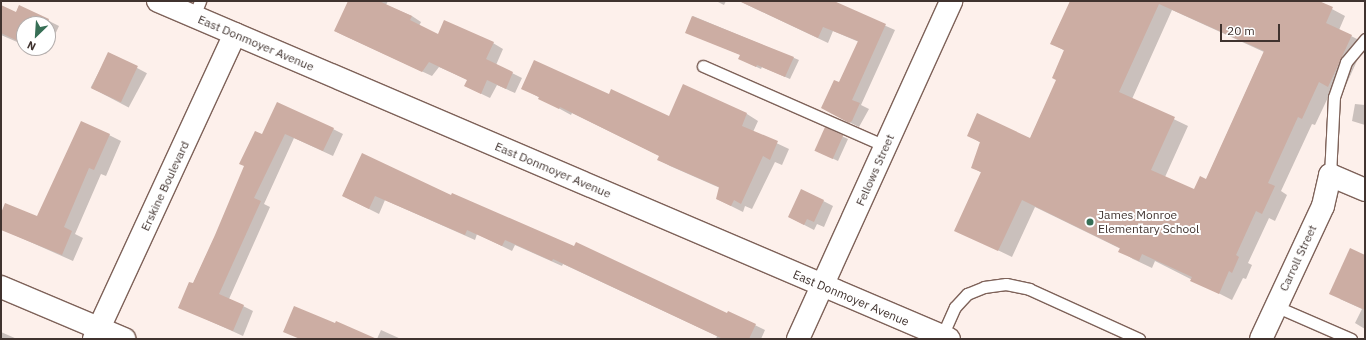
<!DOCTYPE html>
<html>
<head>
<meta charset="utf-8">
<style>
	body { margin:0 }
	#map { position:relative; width:1366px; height:340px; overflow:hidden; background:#fdf0eb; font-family:"IBM Plex Sans",sans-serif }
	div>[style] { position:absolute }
	.shadow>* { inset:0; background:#0003; transform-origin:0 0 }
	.building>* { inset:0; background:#ccada3; transform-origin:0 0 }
	.roads { filter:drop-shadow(1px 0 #7e6259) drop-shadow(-1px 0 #7e6259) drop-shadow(0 1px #7e6259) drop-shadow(0 -1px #7e6259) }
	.service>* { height:11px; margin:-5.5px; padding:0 5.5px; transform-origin:5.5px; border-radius:5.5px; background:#fff }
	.minor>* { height:22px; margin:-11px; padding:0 11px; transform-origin:11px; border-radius:11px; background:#fff }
	.tertiary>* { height:22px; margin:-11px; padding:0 11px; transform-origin:11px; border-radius:11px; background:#fff }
	.dots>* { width:11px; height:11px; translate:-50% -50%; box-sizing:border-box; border:2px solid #fff; border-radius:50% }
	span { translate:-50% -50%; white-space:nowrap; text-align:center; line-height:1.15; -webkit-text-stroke:4px #fff; paint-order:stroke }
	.street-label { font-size:12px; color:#40332f }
	.poi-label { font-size:12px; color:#40332f }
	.left { translate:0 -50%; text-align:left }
	.frame { position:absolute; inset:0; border:2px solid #40332f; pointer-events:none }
	.north { position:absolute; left:16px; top:16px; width:40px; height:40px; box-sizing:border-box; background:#fff; border:1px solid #b3adac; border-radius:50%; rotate:205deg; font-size:11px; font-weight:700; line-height:16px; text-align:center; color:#40332f }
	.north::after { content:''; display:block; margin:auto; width:14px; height:18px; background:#376f56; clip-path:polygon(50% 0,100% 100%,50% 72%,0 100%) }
	.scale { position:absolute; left:1220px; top:24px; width:60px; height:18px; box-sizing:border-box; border:2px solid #40332f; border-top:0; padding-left:5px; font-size:12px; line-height:14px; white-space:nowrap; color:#40332f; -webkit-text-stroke:3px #fff; paint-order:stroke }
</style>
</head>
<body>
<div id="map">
	<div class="shadow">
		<i style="clip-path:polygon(349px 1px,388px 1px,386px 5px,412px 16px,421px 22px,419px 26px,439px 35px,493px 43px,503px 49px,496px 65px,522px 78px,515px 93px,497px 85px,490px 98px,465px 86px,468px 80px,439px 67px,432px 76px,345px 36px,335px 31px)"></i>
		<i style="clip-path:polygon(716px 1px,726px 1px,724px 5px)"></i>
		<i style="clip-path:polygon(739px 1px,829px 1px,895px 30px,861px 105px,869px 109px,859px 127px,831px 113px,839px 83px,859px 42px,833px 31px,828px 43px)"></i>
		<i style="clip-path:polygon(evenodd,1071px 1px,1317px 1px,1345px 16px,1339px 30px,1365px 43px,1342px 94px,1332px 89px,1315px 125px,1312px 124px,1281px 191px,1287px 195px,1275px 221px,1269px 218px,1248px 263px,1252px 265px,1246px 279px,1243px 278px,1232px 300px,1155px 261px,1152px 268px,1133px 259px,1120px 251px,1121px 249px,1035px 207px,1012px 257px,956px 230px,982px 173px,972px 167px,981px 143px,968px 135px,1030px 139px,1057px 80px,1065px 51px,1051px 43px,1071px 1px,1172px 10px,1264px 52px,1206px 180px,1194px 191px,1165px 177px,1188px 126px,1132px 99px,1172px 10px)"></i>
		<i style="clip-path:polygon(1px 6px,16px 13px,19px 6px,59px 26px,46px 54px,32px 48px,48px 48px,48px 24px,24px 24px,24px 45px,1px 35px)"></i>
		<i style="clip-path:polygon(693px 16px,799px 60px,790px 79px,762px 67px,761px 69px,744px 61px,741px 55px,686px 32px)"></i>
		<i style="left:109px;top:53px;width:43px;height:39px;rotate:28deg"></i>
		<i style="clip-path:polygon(522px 88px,609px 95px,669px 117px,747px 114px,758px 121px,753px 132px,789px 149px,782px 165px,775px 162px,752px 209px,745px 206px,743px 212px,717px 199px,720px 188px,670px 166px,659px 160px,660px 156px,572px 113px,571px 115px)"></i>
		<i style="clip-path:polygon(1355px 104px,1365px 105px,1365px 125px,1352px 121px)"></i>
		<i style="clip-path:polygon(333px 129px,343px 134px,333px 156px,294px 138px,264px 204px,270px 207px,229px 299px,253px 311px,243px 336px,179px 307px,193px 284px,262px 135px)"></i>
		<i style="clip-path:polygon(826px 129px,848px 139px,838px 161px,821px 153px)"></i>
		<i style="clip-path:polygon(109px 135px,121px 141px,106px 176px,101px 174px,75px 234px,83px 238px,73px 261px,1px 229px,1px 215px,38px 217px)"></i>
		<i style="clip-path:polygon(362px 155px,452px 196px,727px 315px,728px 312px,765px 330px,761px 339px,716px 339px,717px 336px,563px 264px,562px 266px,515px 245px,512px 251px,477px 234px,475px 240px,385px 200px,379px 214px,343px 196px)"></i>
		<i style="clip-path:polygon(802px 190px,833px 206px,824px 227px,817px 224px,814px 230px,789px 217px)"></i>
		<i style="clip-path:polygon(1365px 255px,1365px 329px,1355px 323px,1362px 309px,1340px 299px)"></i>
		<i style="clip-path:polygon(381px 330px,401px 339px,377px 339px)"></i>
		<i style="clip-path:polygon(1px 332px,17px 339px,1px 339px)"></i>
	</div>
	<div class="building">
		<i style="clip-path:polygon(348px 1px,379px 1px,412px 16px,410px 20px,438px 34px,444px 20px,494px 42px,486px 59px,513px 72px,506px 89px,487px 80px,481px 94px,464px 86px,467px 80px,429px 62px,422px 72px,334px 31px)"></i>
		<i style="clip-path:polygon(739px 1px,834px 1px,886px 24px,852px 100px,860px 103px,852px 121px,849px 123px,821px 108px,834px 80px,839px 82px,858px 41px,823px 27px,818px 38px)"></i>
		<i style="clip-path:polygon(evenodd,1070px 1px,1319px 1px,1333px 7px,1326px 23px,1352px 35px,1328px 87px,1319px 82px,1302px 119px,1298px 117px,1268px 183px,1275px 186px,1262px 214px,1256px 211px,1236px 255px,1239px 257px,1232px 273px,1229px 271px,1219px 294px,1190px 281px,1192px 277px,1142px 254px,1139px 261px,1118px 252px,1120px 248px,1022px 200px,998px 251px,954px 231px,981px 172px,971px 168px,980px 142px,967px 136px,977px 113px,1030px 138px,1056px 80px,1052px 78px,1064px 50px,1050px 44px,1070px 1px,1159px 4px,1264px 51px,1206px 179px,1200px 176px,1194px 189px,1151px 170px,1175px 117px,1119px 92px,1159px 4px)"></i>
		<i style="clip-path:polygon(1px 5px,16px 12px,19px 5px,49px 19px,47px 24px,24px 24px,24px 44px,1px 33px)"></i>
		<i style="clip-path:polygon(692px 16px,794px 57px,785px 77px,757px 65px,756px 67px,738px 59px,740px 55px,685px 33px)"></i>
		<i style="left:108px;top:52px;width:33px;height:40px;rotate:25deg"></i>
		<i style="clip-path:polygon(534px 60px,609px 94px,611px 89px,669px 116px,683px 84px,747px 113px,742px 126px,778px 141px,770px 160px,763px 156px,741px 204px,734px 200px,731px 206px,716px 199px,719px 187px,657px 160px,659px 156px,560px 107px,559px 109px,538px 99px,539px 97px,521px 89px)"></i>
		<i style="clip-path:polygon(277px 102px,334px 128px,323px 151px,285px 134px,254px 198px,261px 201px,219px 294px,244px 305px,233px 331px,178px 308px,189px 282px,193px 283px,215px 235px,244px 166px,239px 164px,255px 131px,262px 134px)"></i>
		<i style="clip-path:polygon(81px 121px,110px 134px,94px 170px,89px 168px,64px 227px,72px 231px,62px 255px,1px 230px,1px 213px,5px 203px,37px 216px)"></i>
		<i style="left:825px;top:127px;width:20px;height:26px;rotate:24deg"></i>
		<i style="clip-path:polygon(362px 153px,451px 195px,452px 193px,574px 246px,576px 242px,727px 313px,728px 311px,756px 324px,749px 339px,723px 339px,553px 259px,552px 261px,505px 240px,502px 246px,467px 230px,465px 235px,375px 196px,369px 209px,342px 196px)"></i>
		<i style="clip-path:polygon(801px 189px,824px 200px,814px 222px,807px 219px,804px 225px,788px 217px)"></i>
		<i style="clip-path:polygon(1350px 248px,1365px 255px,1365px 310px,1329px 294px)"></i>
		<i style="clip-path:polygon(294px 306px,335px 323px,336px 321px,377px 339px,300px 339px,283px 332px)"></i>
	</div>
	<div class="roads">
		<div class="service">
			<i style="left:194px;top:16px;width:16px;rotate:-68deg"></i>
			<i style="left:703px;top:66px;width:199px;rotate:23.7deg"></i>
			<i style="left:1330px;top:175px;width:78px;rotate:-87.1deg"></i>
			<i style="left:1334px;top:97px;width:37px;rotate:-71deg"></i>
			<i style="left:1346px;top:62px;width:30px;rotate:-50deg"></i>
			<i style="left:1275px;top:306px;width:83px;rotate:23.5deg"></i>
			<i style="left:942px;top:336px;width:32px;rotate:-66deg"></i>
			<i style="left:955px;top:307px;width:18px;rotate:-47deg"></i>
			<i style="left:967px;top:294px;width:18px;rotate:-22deg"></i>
			<i style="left:984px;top:287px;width:22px;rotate:-8deg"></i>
			<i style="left:1006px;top:284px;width:24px;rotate:12deg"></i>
			<i style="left:1029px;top:289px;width:121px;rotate:24.4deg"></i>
		</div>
		<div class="minor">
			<i style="left:1px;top:287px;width:134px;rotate:22.9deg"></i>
			<i style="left:94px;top:339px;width:336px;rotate:-65.2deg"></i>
			<i style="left:1261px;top:339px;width:147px;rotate:-65deg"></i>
			<i style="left:1323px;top:206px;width:32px;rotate:-77deg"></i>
			<i style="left:1330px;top:175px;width:38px;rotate:23deg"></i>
		</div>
		<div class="tertiary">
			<i style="left:158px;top:1px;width:860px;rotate:23.14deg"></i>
			<i style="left:798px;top:339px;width:371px;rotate:-65.6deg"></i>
		</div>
	</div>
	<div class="dots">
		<i style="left:1090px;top:222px;background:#376f56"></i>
	</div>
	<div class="street-label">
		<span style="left:256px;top:43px;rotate:23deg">East Donmoyer Avenue</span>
		<span style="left:553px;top:170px;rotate:23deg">East Donmoyer Avenue</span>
		<span style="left:875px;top:170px;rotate:-66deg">Fellows Street</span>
		<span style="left:165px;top:186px;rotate:-65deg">Erskine Boulevard</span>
		<span style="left:1298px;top:258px;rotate:-65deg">Carroll Street</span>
		<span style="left:851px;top:298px;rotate:23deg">East Donmoyer Avenue</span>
	</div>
	<div class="poi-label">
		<span class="left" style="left:1098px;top:222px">James Monroe<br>Elementary School</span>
	</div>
	<div class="frame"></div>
	<div class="north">N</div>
	<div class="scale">20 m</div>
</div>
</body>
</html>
